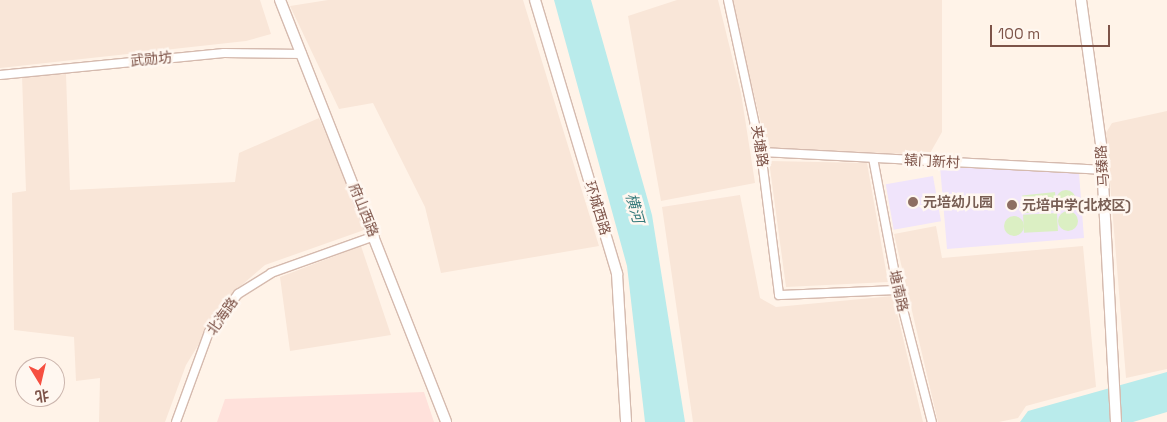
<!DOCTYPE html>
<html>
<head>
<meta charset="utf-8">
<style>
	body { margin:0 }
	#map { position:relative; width:1167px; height:422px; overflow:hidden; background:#fff3e8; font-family:"Space Grotesk","Noto Sans SC",sans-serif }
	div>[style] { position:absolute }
	.residential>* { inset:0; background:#f9e6d8 }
	.commercial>* { inset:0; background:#ffe1db }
	.education>* { inset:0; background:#f0e4fb; transform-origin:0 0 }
	.green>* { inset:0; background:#dbefc3; transform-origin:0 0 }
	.round { border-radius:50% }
	.water>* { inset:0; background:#b9ebeb }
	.roads { filter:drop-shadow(1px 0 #d5baae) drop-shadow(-1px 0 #d5baae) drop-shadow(0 1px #d5baae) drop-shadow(0 -1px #d5baae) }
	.street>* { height:8px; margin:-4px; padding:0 4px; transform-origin:4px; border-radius:4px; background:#fff }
	.secondary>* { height:10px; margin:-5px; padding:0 5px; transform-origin:5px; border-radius:5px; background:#fff }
	.dots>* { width:14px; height:14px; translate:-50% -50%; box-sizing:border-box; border:2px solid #fff7f0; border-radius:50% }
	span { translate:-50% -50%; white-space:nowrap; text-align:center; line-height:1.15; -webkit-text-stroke:5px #fff7f0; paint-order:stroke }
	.street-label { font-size:14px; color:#7d5348 }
	.education-label { font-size:14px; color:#785e54; font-weight:700 }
	.left { translate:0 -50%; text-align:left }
	.water-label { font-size:15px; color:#367a7b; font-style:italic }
	.north { position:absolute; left:15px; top:357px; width:50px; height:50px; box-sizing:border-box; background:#fff7f0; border:1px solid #cbb5ad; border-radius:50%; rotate:171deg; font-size:14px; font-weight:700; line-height:20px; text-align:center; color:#7d5348 }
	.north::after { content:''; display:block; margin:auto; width:18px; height:22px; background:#f64f40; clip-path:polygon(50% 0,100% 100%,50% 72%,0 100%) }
	.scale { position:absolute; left:990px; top:25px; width:120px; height:22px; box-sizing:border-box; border:2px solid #7d5348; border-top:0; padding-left:6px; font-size:15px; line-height:18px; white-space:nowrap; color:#7d5348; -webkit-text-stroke:4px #fff7f0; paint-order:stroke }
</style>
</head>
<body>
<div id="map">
	<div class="residential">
		<i style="clip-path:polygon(0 0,260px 0,271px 34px,246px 41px,0 68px)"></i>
		<i style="clip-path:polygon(328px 0,523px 0,599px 246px,441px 273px,425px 207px,373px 103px,339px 109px,290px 6px)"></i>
		<i style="clip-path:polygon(677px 0,718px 0,741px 93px,755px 183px,661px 201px,628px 16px)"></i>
		<i style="clip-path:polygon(731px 0,942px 0,942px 132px,929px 155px,767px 148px)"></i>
		<i style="clip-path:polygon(66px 74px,70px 190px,235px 182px,239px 153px,319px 118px,367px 229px,265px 265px,228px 297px,186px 365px,165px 422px,99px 422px,100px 378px,76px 381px,74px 337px,14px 330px,12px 193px,26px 191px,22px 76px)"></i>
		<i style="clip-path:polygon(1167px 111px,1167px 369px,1126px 378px,1106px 133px,1112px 123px)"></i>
		<i style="clip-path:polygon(769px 161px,867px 163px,888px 282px,786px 287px)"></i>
		<i style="clip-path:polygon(740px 195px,760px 298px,776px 307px,893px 296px,923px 422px,693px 422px,662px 207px)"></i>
		<i style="clip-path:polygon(936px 226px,942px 258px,1083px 246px,1096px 387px,1026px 406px,1018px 418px,999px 422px,938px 422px,894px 234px)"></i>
		<i style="clip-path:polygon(361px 246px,391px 335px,290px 351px,280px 277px)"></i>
	</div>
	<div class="commercial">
		<i style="clip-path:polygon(424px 392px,434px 422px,217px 422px,225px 399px)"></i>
	</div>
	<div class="education">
		<i style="clip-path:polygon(940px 166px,1079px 173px,1084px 238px,947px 249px)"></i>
		<i style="left:933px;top:176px;width:46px;height:48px;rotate:80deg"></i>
	</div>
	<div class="green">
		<i class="round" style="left:1056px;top:190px;width:20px;height:20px"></i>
		<i style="left:1055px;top:192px;width:18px;height:33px;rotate:84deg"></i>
		<i class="round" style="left:1058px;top:211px;width:20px;height:20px"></i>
		<i style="left:1057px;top:213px;width:18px;height:34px;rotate:87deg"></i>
		<i class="round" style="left:1004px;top:216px;width:20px;height:20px"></i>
	</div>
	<div class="water">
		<i style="clip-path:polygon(554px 0,591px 0,652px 215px,685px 422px,645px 422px,627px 266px)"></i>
		<i style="clip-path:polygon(1167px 372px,1167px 412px,1133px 422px,1020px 422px,1028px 411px)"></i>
	</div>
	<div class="roads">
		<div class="street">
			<i style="left:728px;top:0;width:156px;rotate:77.8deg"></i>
			<i style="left:761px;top:152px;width:144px;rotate:82.8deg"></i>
			<i style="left:779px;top:295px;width:119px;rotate:-2.4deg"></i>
			<i style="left:0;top:75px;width:225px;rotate:-5.6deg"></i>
			<i style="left:224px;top:53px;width:78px;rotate:0.7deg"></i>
			<i style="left:761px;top:152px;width:341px;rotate:3deg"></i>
			<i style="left:873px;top:158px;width:134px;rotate:79.3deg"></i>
			<i style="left:898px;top:290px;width:136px;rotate:75.6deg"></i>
			<i style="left:176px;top:422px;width:96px;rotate:-69.9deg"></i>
			<i style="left:209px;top:332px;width:48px;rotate:-52.7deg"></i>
			<i style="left:238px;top:294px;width:39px;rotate:-32deg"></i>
			<i style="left:271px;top:273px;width:110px;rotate:-19.6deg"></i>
		</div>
		<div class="secondary">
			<i style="left:280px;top:0;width:453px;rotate:68.5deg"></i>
			<i style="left:535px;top:0;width:286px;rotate:73.3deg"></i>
			<i style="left:617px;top:274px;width:148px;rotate:86.5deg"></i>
			<i style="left:1081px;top:0;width:146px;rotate:82.1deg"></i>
			<i style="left:1101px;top:145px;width:277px;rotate:86.9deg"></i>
		</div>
	</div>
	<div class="dots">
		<i style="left:913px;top:202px;background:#8d6e63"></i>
		<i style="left:1012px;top:205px;background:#8d6e63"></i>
	</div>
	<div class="street-label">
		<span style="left:151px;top:59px;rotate:-5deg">武勋坊</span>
		<span style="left:760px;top:146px;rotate:81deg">夹塘路</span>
		<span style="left:932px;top:161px;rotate:3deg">辕门新村</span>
		<span style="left:1102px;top:166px;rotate:-94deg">马臻路</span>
		<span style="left:598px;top:208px;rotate:73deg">环城西路</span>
		<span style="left:364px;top:210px;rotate:68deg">府山西路</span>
		<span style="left:899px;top:291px;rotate:77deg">塘南路</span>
		<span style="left:222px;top:316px;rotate:-55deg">北海路</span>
	</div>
	<div class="education-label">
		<span class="left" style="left:923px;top:202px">元培幼儿园</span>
		<span class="left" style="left:1022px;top:205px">元培中学(北校区)</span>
	</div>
	<div class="water-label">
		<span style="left:635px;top:208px;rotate:74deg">横河</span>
	</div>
	<div class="north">北</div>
	<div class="scale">100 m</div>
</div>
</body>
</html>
